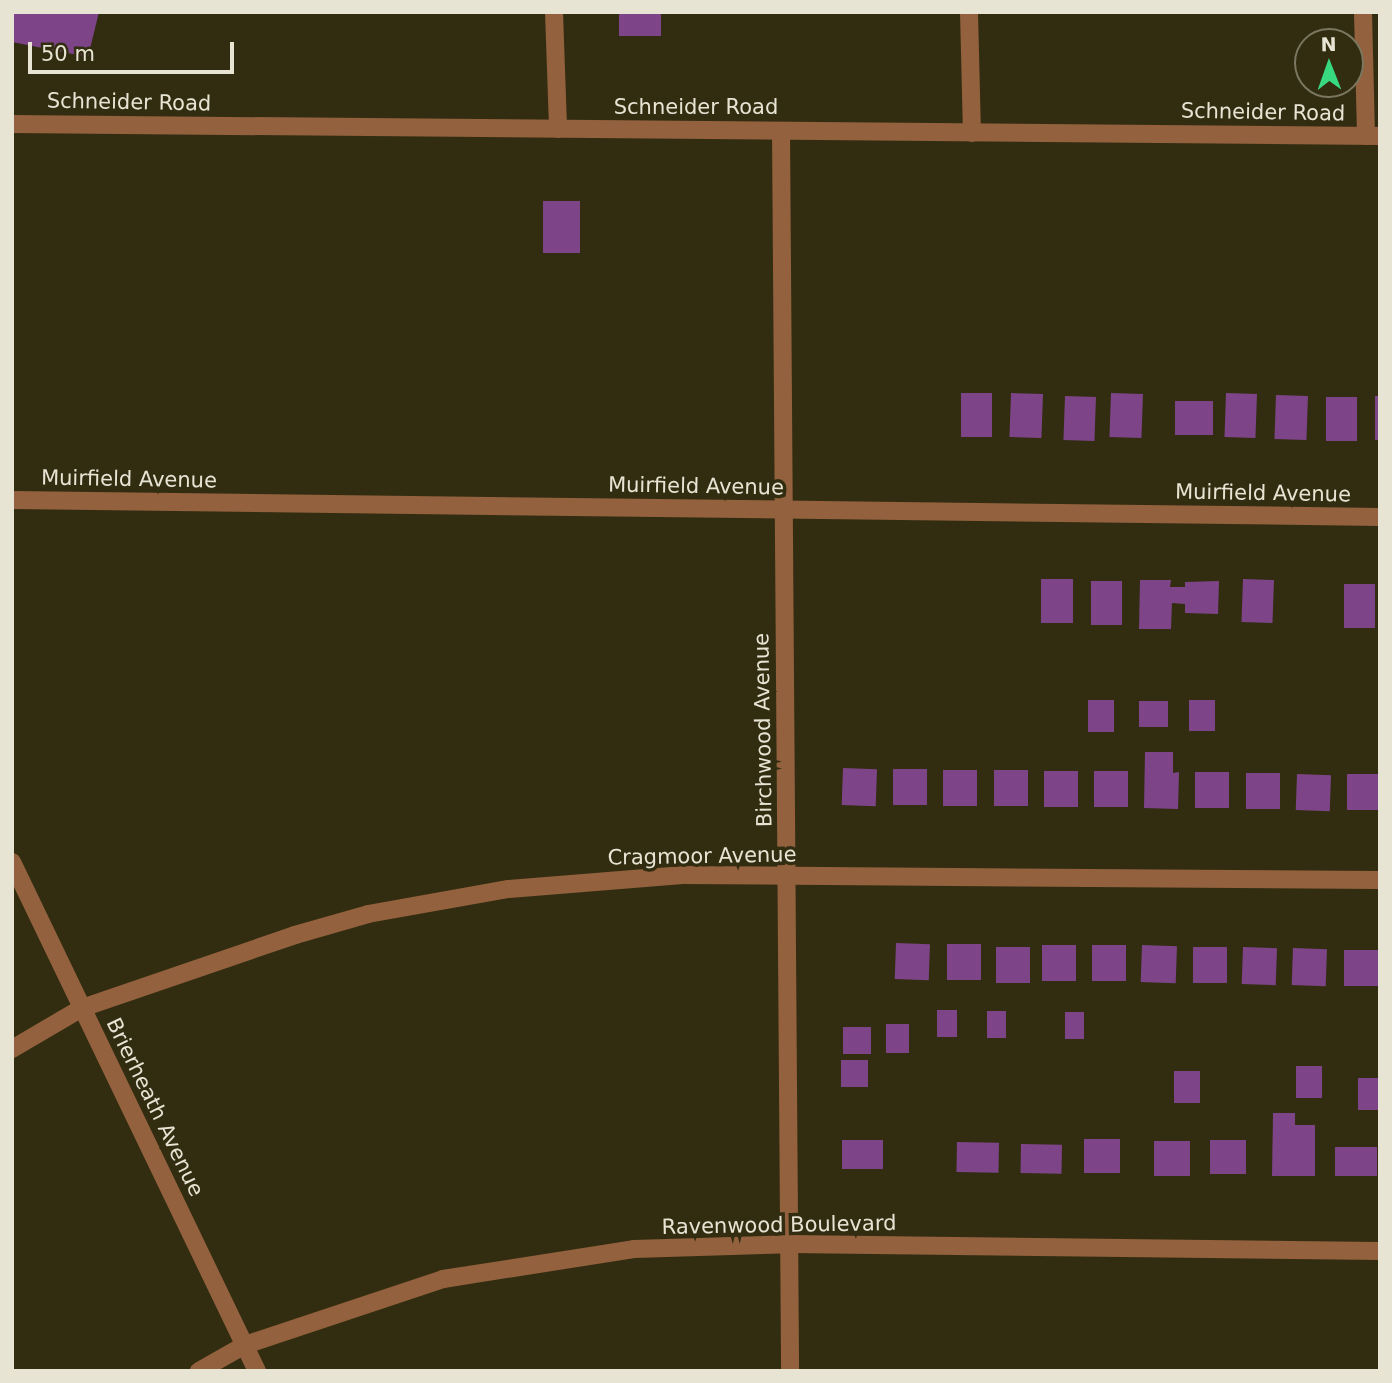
<!DOCTYPE html>
<html>
<head>
<meta charset="utf-8">
<style>
	body { margin:0 }
	#map { position:relative; width:1392px; height:1383px; overflow:hidden; background:#322d11; font-family:"DejaVu Sans",sans-serif }
	div>[style] { position:absolute }
	.building>* { inset:0; background:#7d4588; transform-origin:0 0 }
	.street>* { height:18px; margin:-9px; padding:0 9px; transform-origin:9px; border-radius:9px; background:#93613e }
	span { translate:-50% -50%; white-space:nowrap; text-align:center; line-height:1.15; -webkit-text-stroke:7px #322d11; paint-order:stroke }
	.street-label { font-size:21px; color:#e7e4d4 }
	.frame { position:absolute; inset:0; border:14px solid #e7e4d4; pointer-events:none }
	.north { position:absolute; left:1294px; top:28px; width:70px; height:70px; box-sizing:border-box; background:#322d11; border:2px solid #7a765f; border-radius:50%; rotate:359deg; font-size:19px; font-weight:700; line-height:28px; text-align:center; color:#e7e4d4 }
	.north::after { content:''; display:block; margin:auto; width:24px; height:32px; background:#37d880; clip-path:polygon(50% 0,100% 100%,50% 72%,0 100%) }
	.scale { position:absolute; left:28px; top:42px; width:206px; height:32px; box-sizing:border-box; border:4px solid #e7e4d4; border-top:0; padding-left:9px; font-size:21px; line-height:24px; white-space:nowrap; color:#e7e4d4; -webkit-text-stroke:5px #322d11; paint-order:stroke }
</style>
</head>
<body>
<div id="map">
	<div class="building">
		<i style="clip-path:polygon(12px 12px,99px 12px,88px 57px,12px 42px)"></i>
		<i style="left:619px;top:12px;width:42px;height:24px"></i>
		<i style="left:543px;top:201px;width:37px;height:52px"></i>
		<i style="left:961px;top:393px;width:31px;height:44px"></i>
		<i style="left:1011px;top:393px;width:32px;height:44px;rotate:2deg"></i>
		<i style="left:1111px;top:393px;width:32px;height:44px;rotate:2deg"></i>
		<i style="left:1226px;top:393px;width:31px;height:44px;rotate:2deg"></i>
		<i style="left:1276px;top:395px;width:32px;height:44px;rotate:2deg"></i>
		<i style="left:1065px;top:396px;width:31px;height:44px;rotate:2deg"></i>
		<i style="left:1375px;top:396px;width:5px;height:44px"></i>
		<i style="left:1326px;top:397px;width:31px;height:44px"></i>
		<i style="left:1175px;top:401px;width:38px;height:34px"></i>
		<i style="left:1041px;top:579px;width:32px;height:44px"></i>
		<i style="left:1243px;top:579px;width:31px;height:43px;rotate:2deg"></i>
		<i style="clip-path:polygon(1140px 580px,1171px 580px,1170px 587px,1185px 587px,1185px 582px,1219px 581px,1218px 614px,1185px 613px,1185px 604px,1172px 603px,1171px 629px,1139px 629px)"></i>
		<i style="left:1091px;top:581px;width:31px;height:44px"></i>
		<i style="left:1344px;top:584px;width:31px;height:44px"></i>
		<i style="left:1088px;top:700px;width:26px;height:32px"></i>
		<i style="left:1189px;top:700px;width:26px;height:31px"></i>
		<i style="left:1139px;top:701px;width:29px;height:26px"></i>
		<i style="clip-path:polygon(1145px 752px,1173px 752px,1173px 773px,1179px 772px,1178px 809px,1144px 808px)"></i>
		<i style="left:843px;top:768px;width:34px;height:37px;rotate:2deg"></i>
		<i style="left:893px;top:769px;width:34px;height:36px"></i>
		<i style="left:943px;top:770px;width:34px;height:36px"></i>
		<i style="left:994px;top:770px;width:34px;height:36px"></i>
		<i style="left:1044px;top:771px;width:34px;height:36px"></i>
		<i style="left:1094px;top:771px;width:34px;height:36px"></i>
		<i style="left:1195px;top:772px;width:34px;height:36px"></i>
		<i style="left:1246px;top:773px;width:34px;height:36px"></i>
		<i style="left:1297px;top:774px;width:34px;height:36px;rotate:2deg"></i>
		<i style="left:1347px;top:774px;width:33px;height:36px"></i>
		<i style="left:896px;top:943px;width:34px;height:36px;rotate:2deg"></i>
		<i style="left:947px;top:944px;width:34px;height:36px"></i>
		<i style="left:1042px;top:945px;width:34px;height:36px"></i>
		<i style="left:1092px;top:945px;width:34px;height:36px"></i>
		<i style="left:1142px;top:945px;width:35px;height:37px;rotate:2deg"></i>
		<i style="left:996px;top:947px;width:34px;height:36px"></i>
		<i style="left:1193px;top:947px;width:34px;height:36px"></i>
		<i style="left:1243px;top:947px;width:34px;height:37px;rotate:2deg"></i>
		<i style="left:1293px;top:948px;width:34px;height:37px;rotate:2deg"></i>
		<i style="left:1344px;top:950px;width:34px;height:36px"></i>
		<i style="left:937px;top:1010px;width:20px;height:27px"></i>
		<i style="left:987px;top:1011px;width:19px;height:27px"></i>
		<i style="left:1065px;top:1012px;width:19px;height:27px"></i>
		<i style="left:886px;top:1024px;width:23px;height:29px"></i>
		<i style="left:843px;top:1027px;width:28px;height:27px"></i>
		<i style="left:841px;top:1060px;width:27px;height:27px"></i>
		<i style="left:1296px;top:1066px;width:26px;height:32px"></i>
		<i style="left:1174px;top:1071px;width:26px;height:32px"></i>
		<i style="left:1358px;top:1078px;width:22px;height:32px"></i>
		<i style="clip-path:polygon(1273px 1113px,1295px 1113px,1295px 1125px,1315px 1125px,1315px 1176px,1272px 1176px)"></i>
		<i style="left:1120px;top:1139px;width:34px;height:36px;rotate:90deg"></i>
		<i style="left:842px;top:1140px;width:41px;height:29px"></i>
		<i style="left:1246px;top:1140px;width:34px;height:36px;rotate:90deg"></i>
		<i style="left:1154px;top:1141px;width:36px;height:35px"></i>
		<i style="left:957px;top:1142px;width:42px;height:30px;rotate:1deg"></i>
		<i style="left:1021px;top:1144px;width:41px;height:29px;rotate:1deg"></i>
		<i style="left:1335px;top:1147px;width:42px;height:29px"></i>
	</div>
	<div class="street">
		<i style="left:554px;top:12px;width:117px;rotate:88deg"></i>
		<i style="left:969px;top:12px;width:121px;rotate:88.6deg"></i>
		<i style="left:1363px;top:12px;width:124px;rotate:88.6deg"></i>
		<i style="left:12px;top:124px;width:1368px;rotate:0.5deg"></i>
		<i style="left:781px;top:131px;width:1240px;rotate:89.58deg"></i>
		<i style="left:12px;top:500px;width:1368px;rotate:0.71deg"></i>
		<i style="left:12px;top:862px;width:565px;rotate:64.3deg"></i>
		<i style="left:12px;top:1049px;width:81px;rotate:-30.4deg"></i>
		<i style="left:82px;top:1008px;width:225px;rotate:-18.9deg"></i>
		<i style="left:295px;top:935px;width:76px;rotate:-16deg"></i>
		<i style="left:368px;top:914px;width:143px;rotate:-10.1deg"></i>
		<i style="left:509px;top:889px;width:174px;rotate:-4.6deg"></i>
		<i style="left:682px;top:875px;width:698px;rotate:0.41deg"></i>
		<i style="left:199px;top:1371px;width:53px;rotate:-29.5deg"></i>
		<i style="left:245px;top:1345px;width:209px;rotate:-18.4deg"></i>
		<i style="left:443px;top:1279px;width:193px;rotate:-8.9deg"></i>
		<i style="left:634px;top:1249px;width:155px;rotate:-1.8deg"></i>
		<i style="left:789px;top:1244px;width:591px;rotate:0.68deg"></i>
	</div>
	<div class="street-label">
		<span style="left:129px;top:102px;rotate:1deg">Schneider Road</span>
		<span style="left:696px;top:107px">Schneider Road</span>
		<span style="left:1263px;top:112px;rotate:1deg">Schneider Road</span>
		<span style="left:129px;top:479px;rotate:1deg">Muirfield Avenue</span>
		<span style="left:696px;top:486px;rotate:1deg">Muirfield Avenue</span>
		<span style="left:1263px;top:493px;rotate:1deg">Muirfield Avenue</span>
		<span style="left:763px;top:730px;rotate:-91deg">Birchwood Avenue</span>
		<span style="left:702px;top:856px;rotate:-1deg">Cragmoor Avenue</span>
		<span style="left:155px;top:1107px;rotate:64deg">Brierheath Avenue</span>
		<span style="left:779px;top:1225px;rotate:-1deg">Ravenwood Boulevard</span>
	</div>
	<div class="frame"></div>
	<div class="north">N</div>
	<div class="scale">50 m</div>
</div>
</body>
</html>
